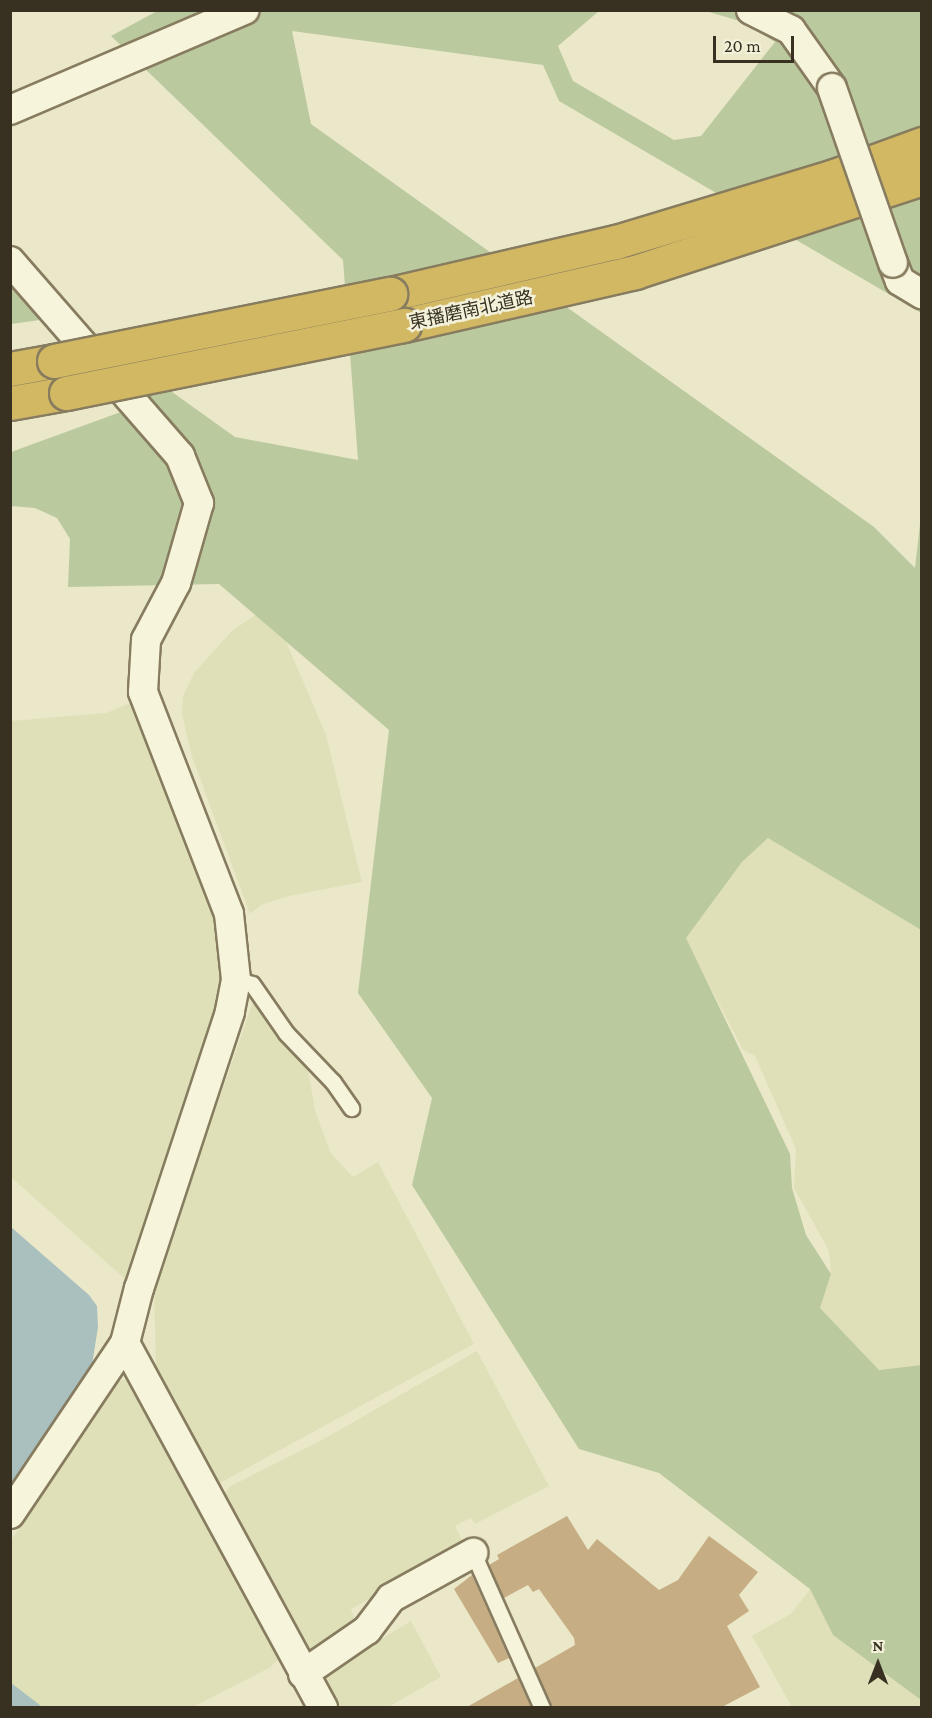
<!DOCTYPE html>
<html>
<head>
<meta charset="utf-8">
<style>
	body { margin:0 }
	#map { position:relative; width:932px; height:1718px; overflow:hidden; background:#ebe8ca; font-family:"Crimson Pro","Noto Sans JP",serif }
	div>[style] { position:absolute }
	.farmland>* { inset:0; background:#dfe0b8 }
	.green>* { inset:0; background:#bbc99e }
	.water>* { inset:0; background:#aac0be }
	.building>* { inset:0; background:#c6ad83 }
	.roads { filter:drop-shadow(2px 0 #877c5f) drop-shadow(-2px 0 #877c5f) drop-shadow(0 2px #877c5f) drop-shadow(0 -2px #877c5f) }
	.lane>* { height:15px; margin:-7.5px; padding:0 7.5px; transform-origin:7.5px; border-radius:7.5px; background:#f7f4dc }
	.street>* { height:28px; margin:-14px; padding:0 14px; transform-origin:14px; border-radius:14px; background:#f7f4dc }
	.highway>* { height:33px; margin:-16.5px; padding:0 16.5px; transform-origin:16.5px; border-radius:16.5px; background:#d2b863 }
	.bridges { filter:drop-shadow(2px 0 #877c5f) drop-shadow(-2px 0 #877c5f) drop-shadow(0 2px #877c5f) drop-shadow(0 -2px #877c5f) }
	.street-bridge>* { height:28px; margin:-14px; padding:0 14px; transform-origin:14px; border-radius:14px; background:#f7f4dc }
	.highway-bridge>* { height:33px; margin:-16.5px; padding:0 16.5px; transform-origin:16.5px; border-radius:16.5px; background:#d2b863 }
	span { translate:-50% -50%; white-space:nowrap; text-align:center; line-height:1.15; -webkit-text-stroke:5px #f3f1d9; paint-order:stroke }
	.street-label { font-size:18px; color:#383122 }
	.frame { position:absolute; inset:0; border:12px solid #383122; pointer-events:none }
	.north { position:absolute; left:848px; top:1634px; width:60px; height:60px; -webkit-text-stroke:4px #f3f1d9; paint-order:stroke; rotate:0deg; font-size:16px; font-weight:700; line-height:24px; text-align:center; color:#383122 }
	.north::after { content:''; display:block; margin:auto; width:21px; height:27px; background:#383122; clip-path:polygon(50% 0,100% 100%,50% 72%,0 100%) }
	.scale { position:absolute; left:713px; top:36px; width:81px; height:27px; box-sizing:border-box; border:3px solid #383122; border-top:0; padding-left:8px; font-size:18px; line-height:21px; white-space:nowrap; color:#383122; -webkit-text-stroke:4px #f3f1d9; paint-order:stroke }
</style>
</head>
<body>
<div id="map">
	<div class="farmland">
		<i style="clip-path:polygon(264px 609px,282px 632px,326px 735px,362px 882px,289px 896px,261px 905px,250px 914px,192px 757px,182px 714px,183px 696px,194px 673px,232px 631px)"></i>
		<i style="clip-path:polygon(133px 702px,218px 913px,223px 962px,220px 1009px,126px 1280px,11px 1177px,11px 721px,106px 713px)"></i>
		<i style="clip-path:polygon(768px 838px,921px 930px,921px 1365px,879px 1370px,820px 1308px,831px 1274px,829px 1251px,794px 1188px,796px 1149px,755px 1056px,743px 1050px,685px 938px,742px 862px)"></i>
		<i style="clip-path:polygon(254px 999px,307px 1064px,315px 1110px,330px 1152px,353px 1177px,378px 1162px,474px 1344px,218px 1484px,156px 1369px,154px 1286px)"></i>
		<i style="clip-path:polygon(477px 1351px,549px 1486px,475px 1524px,471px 1518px,455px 1526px,466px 1548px,351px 1609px,356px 1623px,309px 1654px,223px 1497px,229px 1487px,322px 1440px)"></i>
		<i style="clip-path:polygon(129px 1379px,279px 1648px,279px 1658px,271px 1667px,193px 1707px,11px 1708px,11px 1540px,118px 1381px)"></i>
		<i style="clip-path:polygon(810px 1589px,833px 1635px,921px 1700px,921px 1707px,792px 1707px,752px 1636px,792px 1613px)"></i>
		<i style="clip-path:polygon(411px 1621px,441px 1677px,388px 1707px,338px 1708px,320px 1676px)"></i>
	</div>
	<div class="green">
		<i style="clip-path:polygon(evenodd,159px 10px,921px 11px,921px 313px,559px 101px,543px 65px,292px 31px,311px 124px,874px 527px,915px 568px,921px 515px,921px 930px,768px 838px,742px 862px,686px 938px,790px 1154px,792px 1188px,806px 1235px,831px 1274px,820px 1308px,879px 1370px,921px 1365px,921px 1700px,833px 1635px,810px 1589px,659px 1473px,579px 1449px,412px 1185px,432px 1098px,358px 993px,389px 730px,219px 584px,68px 587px,70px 539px,57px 518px,35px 508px,11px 506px,11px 452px,129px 409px,40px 320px,11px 324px,10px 276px,235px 437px,358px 460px,343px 260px,111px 36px,159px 10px,599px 11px,709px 12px,743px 22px,775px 42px,701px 136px,674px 140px,573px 81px,558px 46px,599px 11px)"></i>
	</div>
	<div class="water">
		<i style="clip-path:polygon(11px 1227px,89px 1295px,97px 1306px,98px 1327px,91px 1371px,11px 1493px)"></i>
		<i style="clip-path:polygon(11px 1683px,36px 1702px,42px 1707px,11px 1707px)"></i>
	</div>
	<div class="building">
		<i style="clip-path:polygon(567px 1516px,588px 1550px,597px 1539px,659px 1590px,678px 1580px,709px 1536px,758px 1572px,739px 1595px,749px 1611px,727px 1626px,760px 1687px,722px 1707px,552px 1707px,535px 1668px,575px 1645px,574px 1638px,539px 1589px,533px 1592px,528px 1585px,504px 1598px,489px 1565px,499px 1559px,497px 1555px)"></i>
		<i style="clip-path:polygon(472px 1575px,509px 1658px,498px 1663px,454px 1589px)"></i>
		<i style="clip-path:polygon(518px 1678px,531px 1707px,467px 1707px)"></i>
	</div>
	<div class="roads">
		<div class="lane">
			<i style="left:236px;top:980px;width:16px;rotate:14deg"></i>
			<i style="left:252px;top:984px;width:60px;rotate:55.2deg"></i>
			<i style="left:286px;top:1033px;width:68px;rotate:46.2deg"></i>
			<i style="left:333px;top:1082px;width:32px;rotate:55deg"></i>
			<i style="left:473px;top:1553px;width:170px;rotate:66deg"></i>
		</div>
		<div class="street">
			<i style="left:751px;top:10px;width:45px;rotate:26.6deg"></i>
			<i style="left:791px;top:30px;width:71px;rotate:54.7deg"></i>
			<i style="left:10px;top:110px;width:255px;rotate:-23.1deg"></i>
			<i style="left:10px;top:261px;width:259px;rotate:48.9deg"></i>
			<i style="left:180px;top:456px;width:51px;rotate:68deg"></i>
			<i style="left:199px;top:503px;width:83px;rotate:106deg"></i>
			<i style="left:176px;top:583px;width:64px;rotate:117.8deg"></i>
			<i style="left:146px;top:640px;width:52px;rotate:93.3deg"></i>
			<i style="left:143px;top:692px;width:238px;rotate:68.8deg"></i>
			<i style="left:229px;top:914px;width:66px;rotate:83.9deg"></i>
			<i style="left:236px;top:980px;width:33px;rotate:101deg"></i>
			<i style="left:230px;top:1012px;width:291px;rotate:108.2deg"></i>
			<i style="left:139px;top:1288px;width:57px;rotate:104.3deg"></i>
			<i style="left:125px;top:1343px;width:206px;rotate:123.9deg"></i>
			<i style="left:893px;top:263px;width:19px;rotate:69deg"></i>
			<i style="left:900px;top:281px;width:26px;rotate:31deg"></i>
			<i style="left:125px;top:1343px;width:415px;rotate:61.5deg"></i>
			<i style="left:303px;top:1674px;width:78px;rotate:-34.5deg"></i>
			<i style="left:367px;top:1630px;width:40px;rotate:-53deg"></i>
			<i style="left:391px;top:1598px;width:94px;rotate:-28.8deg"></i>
		</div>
		<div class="highway">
			<i style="left:390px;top:294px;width:232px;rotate:-13deg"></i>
			<i style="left:616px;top:242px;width:228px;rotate:-16.8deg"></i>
			<i style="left:834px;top:176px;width:94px;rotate:-20deg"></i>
			<i style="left:404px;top:325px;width:237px;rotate:-12.9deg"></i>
			<i style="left:635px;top:272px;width:302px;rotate:-18.1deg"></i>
			<i style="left:10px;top:369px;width:45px;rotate:-10.3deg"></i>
			<i style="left:10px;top:403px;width:57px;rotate:-10.1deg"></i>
		</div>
	</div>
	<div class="bridges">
		<div class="street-bridge">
			<i style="left:832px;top:88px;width:185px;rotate:70.8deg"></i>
		</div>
		<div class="highway-bridge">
			<i style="left:54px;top:361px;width:343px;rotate:-11.3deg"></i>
			<i style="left:66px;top:393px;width:345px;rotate:-11.4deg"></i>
		</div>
	</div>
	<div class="street-label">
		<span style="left:471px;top:310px;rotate:-12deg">東播磨南北道路</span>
	</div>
	<div class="frame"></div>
	<div class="north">N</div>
	<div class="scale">20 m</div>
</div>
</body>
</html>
